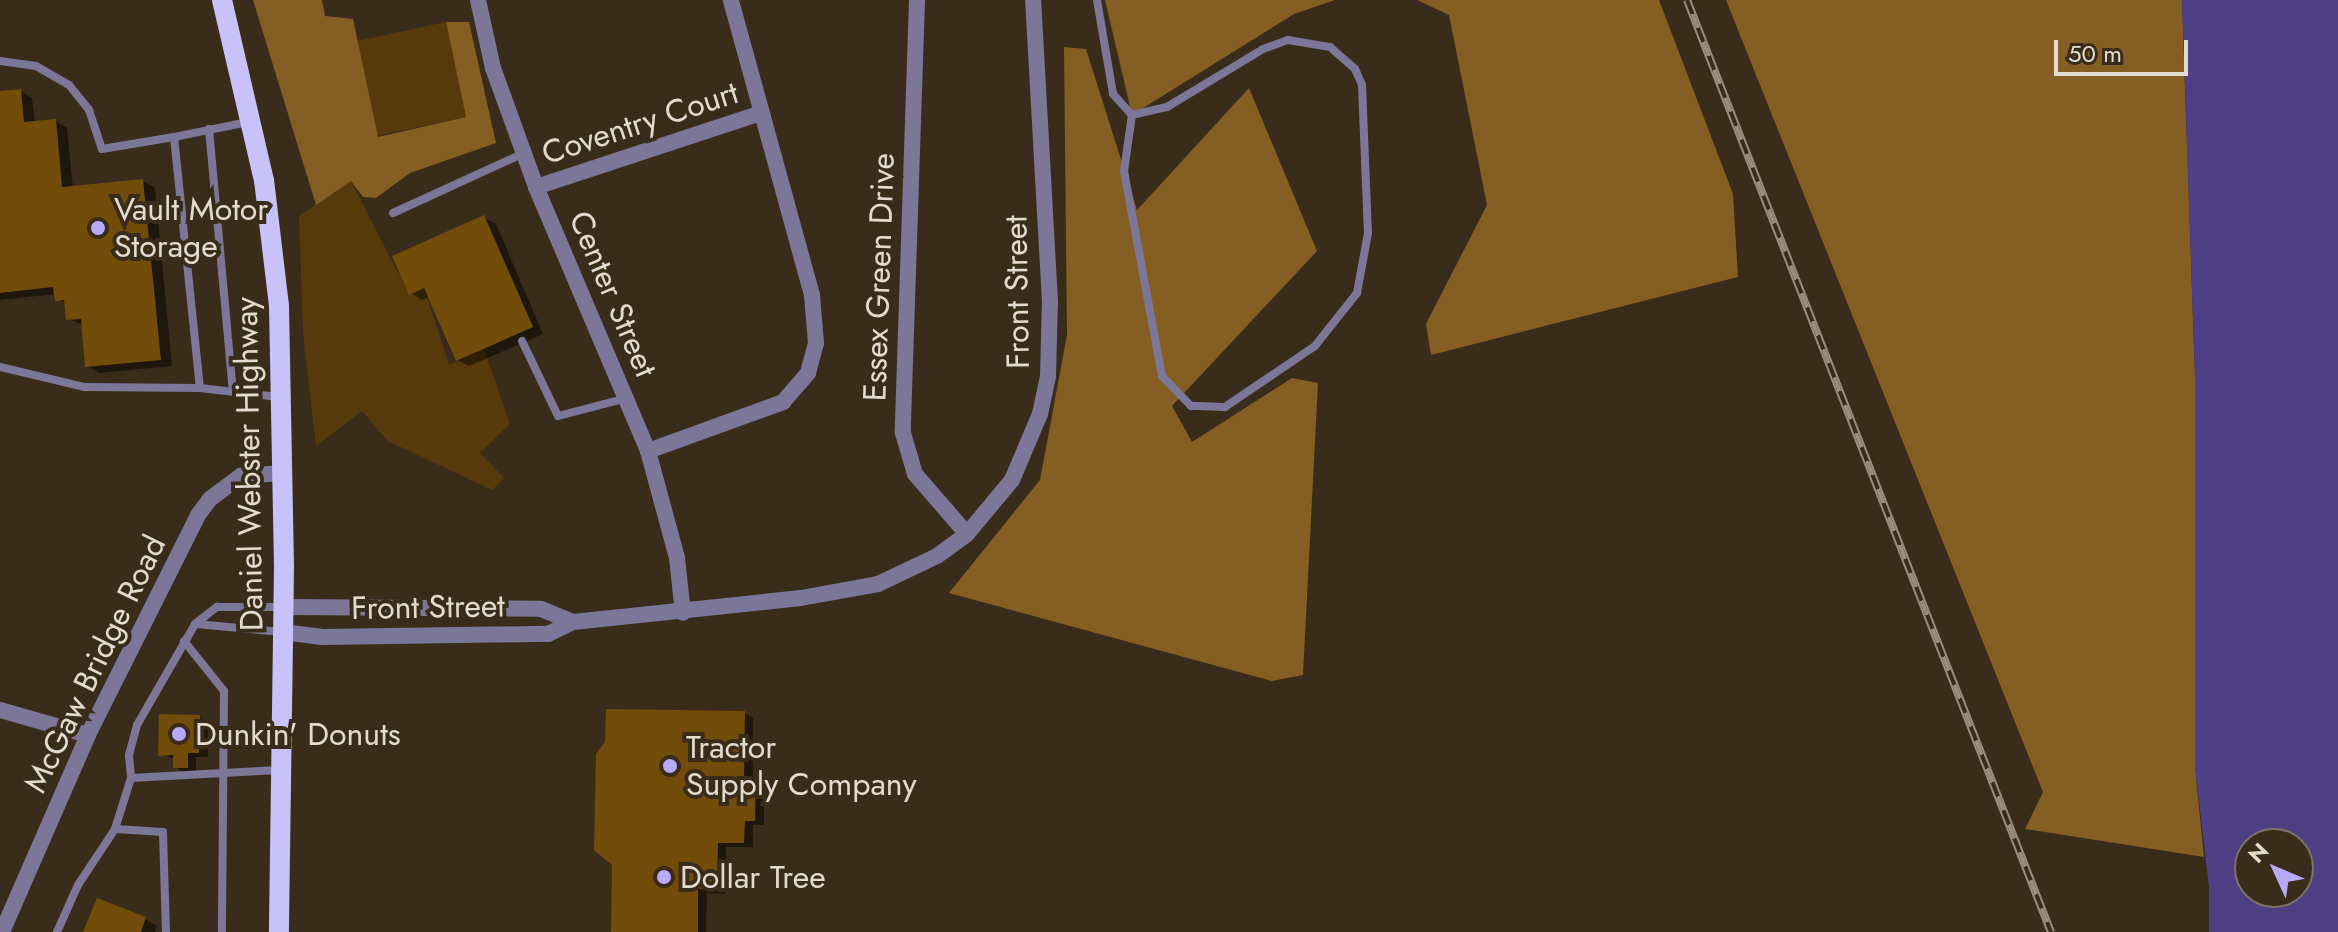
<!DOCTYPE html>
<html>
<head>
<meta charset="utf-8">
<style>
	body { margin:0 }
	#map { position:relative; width:2338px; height:932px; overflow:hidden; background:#3a2c1a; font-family:Jost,sans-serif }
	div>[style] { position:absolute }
	.green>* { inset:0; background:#573a0b; transform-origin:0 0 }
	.forest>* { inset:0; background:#855e23 }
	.water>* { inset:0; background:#4f3f85 }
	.shadow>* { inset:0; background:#0007 }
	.building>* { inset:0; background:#724c0b }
	.lane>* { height:8px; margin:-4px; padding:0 4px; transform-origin:4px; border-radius:4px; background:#7c7799 }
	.street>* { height:16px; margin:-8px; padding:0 8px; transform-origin:8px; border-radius:8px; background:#7c7799 }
	.primary>* { height:20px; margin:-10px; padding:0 10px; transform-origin:10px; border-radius:10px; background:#c9c2f9 }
	.rail>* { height:8px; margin-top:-4px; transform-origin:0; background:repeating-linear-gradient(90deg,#3a2c1a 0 15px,#988d7f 0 30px); box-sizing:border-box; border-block:2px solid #988d7f }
	.dots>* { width:22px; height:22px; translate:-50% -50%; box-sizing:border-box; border:4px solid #3a2c1a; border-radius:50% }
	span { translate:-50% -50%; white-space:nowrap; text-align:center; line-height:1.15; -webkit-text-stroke:8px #3a2c1a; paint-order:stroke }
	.street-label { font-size:32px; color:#e3dad0 }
	.poi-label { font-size:32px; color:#e3dad0 }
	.left { translate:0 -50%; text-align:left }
	.north { position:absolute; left:2234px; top:828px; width:80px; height:80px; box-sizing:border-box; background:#3a2c1a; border:2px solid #7e7263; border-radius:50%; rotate:314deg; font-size:22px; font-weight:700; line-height:32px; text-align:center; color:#e3dad0 }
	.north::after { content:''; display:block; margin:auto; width:28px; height:36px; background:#b7abf8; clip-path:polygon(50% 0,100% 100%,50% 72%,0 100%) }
	.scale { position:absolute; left:2054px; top:40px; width:134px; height:36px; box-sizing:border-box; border:4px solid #e3dad0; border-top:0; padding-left:10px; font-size:24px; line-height:28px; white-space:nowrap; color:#e3dad0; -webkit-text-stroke:6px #3a2c1a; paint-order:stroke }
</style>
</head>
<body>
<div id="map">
	<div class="green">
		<i style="left:446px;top:22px;width:97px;height:91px;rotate:78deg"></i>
		<i style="clip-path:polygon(351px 181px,409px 294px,424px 288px,449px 365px,484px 349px,510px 424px,480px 453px,504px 478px,492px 490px,388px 441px,362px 411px,316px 446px,303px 333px,299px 216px)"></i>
	</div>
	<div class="forest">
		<i style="clip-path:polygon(253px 0,322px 0,325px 16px,353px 19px,378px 137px,466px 117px,446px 22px,469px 22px,496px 143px,410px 173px,376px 198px,363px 197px,351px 181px,316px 205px)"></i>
		<i style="clip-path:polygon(1105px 0,1335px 0,1294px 14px,1132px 115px)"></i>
		<i style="clip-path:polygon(1417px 0,1659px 0,1733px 194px,1738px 277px,1431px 355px,1426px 324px,1487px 205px,1449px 15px)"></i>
		<i style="clip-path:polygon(1726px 0,2182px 0,2195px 376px,2195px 767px,2204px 857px,2025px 829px,2043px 792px)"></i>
		<i style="clip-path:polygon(1064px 47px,1086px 49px,1137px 210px,1249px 88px,1317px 251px,1172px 406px,1192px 442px,1292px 378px,1318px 383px,1303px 675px,1272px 681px,949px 593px,1040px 480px,1067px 335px)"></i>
	</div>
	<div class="water">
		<i style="clip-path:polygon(evenodd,2182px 0,2338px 0,2338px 932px,2209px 932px,2209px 887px,2195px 767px,2195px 376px,2182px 0,2298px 844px,2298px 892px,2250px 892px,2250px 844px,2298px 844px)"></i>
	</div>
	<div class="shadow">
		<i style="clip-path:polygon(21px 91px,32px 98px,35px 123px,56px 121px,67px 128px,73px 188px,143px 181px,155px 188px,172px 366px,99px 373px,87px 366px,83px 325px,68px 319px,67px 306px,56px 294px,0 300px,0 93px)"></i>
		<i style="clip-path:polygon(484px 218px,496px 224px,543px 334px,469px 366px,457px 360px,430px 297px,422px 300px,411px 293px)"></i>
		<i style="clip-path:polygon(744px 713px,753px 718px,753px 780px,764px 785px,764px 825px,753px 825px,753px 847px,726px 847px,726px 894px,707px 893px,706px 932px,613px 932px)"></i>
		<i style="clip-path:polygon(199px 717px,208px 722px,208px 757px,196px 757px,196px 772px,183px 772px,175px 767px,175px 759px,160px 754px)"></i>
		<i style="clip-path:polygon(98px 900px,145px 919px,157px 926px,155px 932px,85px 932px)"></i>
	</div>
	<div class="building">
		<i style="clip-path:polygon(21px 89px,24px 122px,56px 119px,62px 187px,143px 179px,161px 360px,85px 367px,81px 319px,66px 320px,64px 300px,55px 301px,53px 287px,0 293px,0 91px)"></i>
		<i style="clip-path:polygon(484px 215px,533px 327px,456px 361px,424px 288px,409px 295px,392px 256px)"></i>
		<i style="clip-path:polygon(606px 709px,745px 711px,744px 778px,756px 778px,755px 821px,745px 821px,744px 843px,718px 843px,717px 890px,698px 889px,698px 932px,611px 932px,612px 865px,594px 850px,596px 754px,605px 742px)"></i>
		<i style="clip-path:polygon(159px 714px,200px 715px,199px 753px,188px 753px,188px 768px,173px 768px,173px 755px,158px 756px)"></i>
		<i style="clip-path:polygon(97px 898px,146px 917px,141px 932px,83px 932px)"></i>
	</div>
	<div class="lane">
		<i style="left:1097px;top:0;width:95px;rotate:80.3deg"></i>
		<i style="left:1113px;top:94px;width:28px;rotate:48deg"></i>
		<i style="left:1132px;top:115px;width:36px;rotate:-13deg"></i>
		<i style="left:1167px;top:107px;width:112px;rotate:-31.1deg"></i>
		<i style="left:1263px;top:49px;width:27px;rotate:-20deg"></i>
		<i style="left:1288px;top:40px;width:43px;rotate:9.5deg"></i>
		<i style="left:1330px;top:47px;width:33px;rotate:41deg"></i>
		<i style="left:1355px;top:69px;width:17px;rotate:66deg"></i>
		<i style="left:1362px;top:85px;width:148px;rotate:87.7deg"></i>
		<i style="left:1368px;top:233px;width:61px;rotate:100.4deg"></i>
		<i style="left:1357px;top:293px;width:68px;rotate:128.4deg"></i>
		<i style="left:1315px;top:346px;width:109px;rotate:145.9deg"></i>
		<i style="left:1225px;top:407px;width:34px;rotate:-178deg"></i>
		<i style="left:1191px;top:406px;width:42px;rotate:-134deg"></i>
		<i style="left:1162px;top:376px;width:208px;rotate:-100.5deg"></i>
		<i style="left:1124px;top:171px;width:57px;rotate:-81.9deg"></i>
		<i style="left:0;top:61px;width:36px;rotate:8deg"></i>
		<i style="left:36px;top:66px;width:38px;rotate:30deg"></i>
		<i style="left:69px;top:85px;width:32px;rotate:51deg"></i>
		<i style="left:89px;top:110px;width:41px;rotate:71.6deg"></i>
		<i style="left:102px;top:149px;width:73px;rotate:-9.5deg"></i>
		<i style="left:248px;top:122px;width:76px;rotate:168.5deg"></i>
		<i style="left:174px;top:137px;width:252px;rotate:84.1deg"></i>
		<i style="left:200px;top:388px;width:79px;rotate:6.6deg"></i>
		<i style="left:209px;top:129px;width:263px;rotate:84.8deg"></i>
		<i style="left:393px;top:213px;width:144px;rotate:-24.6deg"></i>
		<i style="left:522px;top:341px;width:83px;rotate:64.4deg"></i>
		<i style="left:558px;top:416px;width:71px;rotate:-14.6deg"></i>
		<i style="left:0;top:367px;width:86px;rotate:13.4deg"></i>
		<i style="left:84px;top:387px;width:116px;rotate:0.5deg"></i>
		<i style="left:196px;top:624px;width:86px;rotate:5.3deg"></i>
		<i style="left:184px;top:641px;width:64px;rotate:51.3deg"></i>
		<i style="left:224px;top:691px;width:241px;rotate:90.5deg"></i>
		<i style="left:131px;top:778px;width:23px;rotate:-95deg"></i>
		<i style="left:129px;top:755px;width:31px;rotate:-75deg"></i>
		<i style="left:137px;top:725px;width:116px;rotate:-60.1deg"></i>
		<i style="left:195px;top:624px;width:28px;rotate:-38deg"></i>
		<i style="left:217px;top:607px;width:64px"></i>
		<i style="left:115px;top:829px;width:48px;rotate:3.6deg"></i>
		<i style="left:163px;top:832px;width:100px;rotate:88.3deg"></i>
		<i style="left:57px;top:932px;width:51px;rotate:-65.9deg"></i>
		<i style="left:78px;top:885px;width:67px;rotate:-56.5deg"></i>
		<i style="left:115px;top:829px;width:53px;rotate:-72.6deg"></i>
		<i style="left:131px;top:778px;width:148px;rotate:-3.1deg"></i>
	</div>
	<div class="street">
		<i style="left:478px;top:0;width:70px;rotate:77.6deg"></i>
		<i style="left:493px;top:68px;width:127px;rotate:70.1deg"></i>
		<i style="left:536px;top:187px;width:287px;rotate:67deg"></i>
		<i style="left:648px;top:451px;width:111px;rotate:74.8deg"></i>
		<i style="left:677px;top:558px;width:55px;rotate:83.8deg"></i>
		<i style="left:917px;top:0;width:433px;rotate:91.9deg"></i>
		<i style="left:903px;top:433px;width:43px;rotate:73.7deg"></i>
		<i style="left:915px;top:474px;width:79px;rotate:49.1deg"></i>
		<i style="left:536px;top:187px;width:237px;rotate:-18.2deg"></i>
		<i style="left:648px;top:451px;width:144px;rotate:-19.9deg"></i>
		<i style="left:783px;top:402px;width:38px;rotate:-49deg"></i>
		<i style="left:808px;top:373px;width:31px;rotate:-75deg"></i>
		<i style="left:816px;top:343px;width:48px;rotate:-94.8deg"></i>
		<i style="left:812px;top:295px;width:306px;rotate:-105.4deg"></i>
		<i style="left:282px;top:607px;width:259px;rotate:0.4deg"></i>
		<i style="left:541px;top:609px;width:35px;rotate:22deg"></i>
		<i style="left:282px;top:632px;width:39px;rotate:7deg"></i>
		<i style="left:321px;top:637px;width:227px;rotate:-0.8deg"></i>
		<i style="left:548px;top:634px;width:28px;rotate:-26deg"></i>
		<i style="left:573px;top:622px;width:229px;rotate:-6deg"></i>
		<i style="left:801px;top:598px;width:78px;rotate:-10.3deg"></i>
		<i style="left:878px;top:584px;width:65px;rotate:-25.4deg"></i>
		<i style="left:937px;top:556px;width:37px;rotate:-36deg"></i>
		<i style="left:967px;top:534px;width:70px;rotate:-50.2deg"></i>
		<i style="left:1012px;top:480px;width:72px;rotate:-67deg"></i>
		<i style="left:1040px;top:414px;width:39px;rotate:-78deg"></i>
		<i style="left:1048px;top:376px;width:74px;rotate:-88.5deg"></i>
		<i style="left:1050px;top:302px;width:302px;rotate:-93.2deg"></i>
		<i style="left:0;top:710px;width:91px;rotate:15.9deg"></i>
		<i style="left:2px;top:932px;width:215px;rotate:-66.4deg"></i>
		<i style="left:88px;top:735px;width:246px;rotate:-63.4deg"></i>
		<i style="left:198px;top:515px;width:20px;rotate:-53deg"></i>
		<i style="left:210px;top:499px;width:39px;rotate:-37deg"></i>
		<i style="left:241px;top:476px;width:42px;rotate:-4.1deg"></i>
	</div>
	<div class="primary">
		<i style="left:222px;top:0;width:185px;rotate:76.9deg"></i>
		<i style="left:264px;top:180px;width:127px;rotate:83.2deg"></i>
		<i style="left:279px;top:306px;width:261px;rotate:88.9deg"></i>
		<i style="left:284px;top:567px;width:365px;rotate:90.8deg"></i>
	</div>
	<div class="rail">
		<i style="left:1687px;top:0;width:1001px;rotate:68.67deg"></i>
	</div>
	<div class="dots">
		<i style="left:98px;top:228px;background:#b7abf8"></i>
		<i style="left:179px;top:734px;background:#b7abf8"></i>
		<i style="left:670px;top:766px;background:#b7abf8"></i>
		<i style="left:664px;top:877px;background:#b7abf8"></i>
	</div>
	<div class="street-label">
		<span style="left:640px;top:123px;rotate:-18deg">Coventry Court</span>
		<span style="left:879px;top:277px;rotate:-88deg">Essex Green Drive</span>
		<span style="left:1017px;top:292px;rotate:-91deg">Front Street</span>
		<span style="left:613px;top:294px;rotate:67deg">Center Street</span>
		<span style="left:249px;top:464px;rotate:-91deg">Daniel Webster Highway</span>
		<span style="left:428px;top:607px;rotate:-1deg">Front Street</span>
		<span style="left:95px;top:664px;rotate:-64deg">McGaw Bridge Road</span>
	</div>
	<div class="poi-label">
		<span class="left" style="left:114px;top:228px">Vault Motor<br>Storage</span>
		<span class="left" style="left:195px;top:734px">Dunkin' Donuts</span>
		<span class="left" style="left:686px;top:766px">Tractor<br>Supply Company</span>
		<span class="left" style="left:680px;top:877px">Dollar Tree</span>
	</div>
	<div class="north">N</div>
	<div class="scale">50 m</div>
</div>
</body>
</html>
